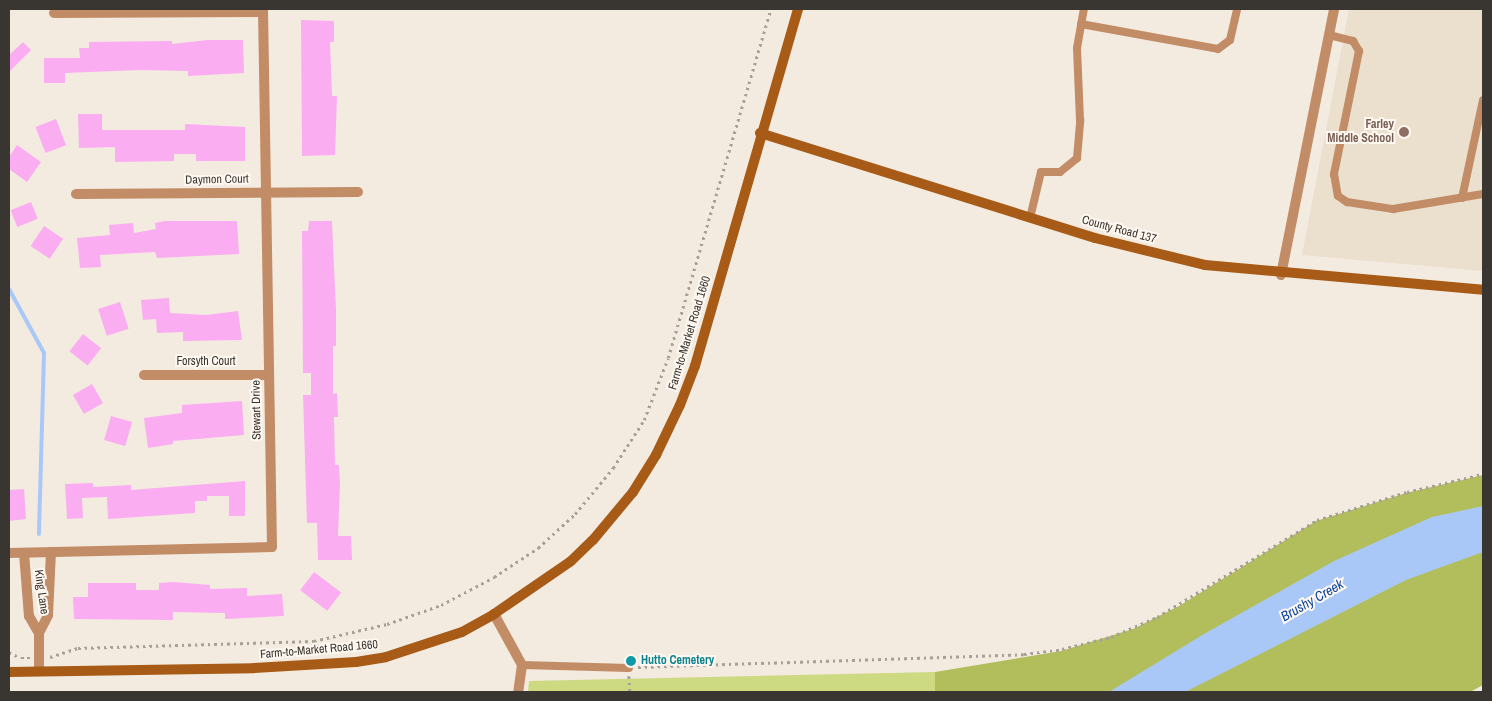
<!DOCTYPE html>
<html>
<head>
<meta charset="utf-8">
<style>
	body { margin:0 }
	#map { position:relative; width:1492px; height:701px; overflow:hidden; background:#f3ebe0; font-family:"Archivo Narrow",sans-serif }
	div>[style] { position:absolute }
	.built>* { inset:0; background:#ebdfce }
	.green>* { inset:0; background:#ceda81 }
	.forest>* { inset:0; background:#b2be5b }
	.water>* { inset:0; background:#aac8f7 }
	.stream>* { height:4px; margin:-2px; padding:0 2px; transform-origin:2px; border-radius:2px; background:#aac8f7 }
	.building>* { inset:0; background:#faadf1; transform-origin:0 0 }
	.path>* { height:2.5px; margin-top:-1.25px; transform-origin:0; background:repeating-linear-gradient(90deg,#a6a098 0 2.5px,transparent 0 6.5px) }
	.lane>* { height:8px; margin:-4px; padding:0 4px; transform-origin:4px; border-radius:4px; background:#c18c66 }
	.street>* { height:10px; margin:-5px; padding:0 5px; transform-origin:5px; border-radius:5px; background:#c18c66 }
	.secondary>* { height:10px; margin:-5px; padding:0 5px; transform-origin:5px; border-radius:5px; background:#a75b16 }
	.dots>* { width:14px; height:14px; translate:-50% -50%; box-sizing:border-box; border:2px solid #fff8f0; border-radius:50% }
	span { translate:-50% -50%; white-space:nowrap; text-align:center; line-height:1.15; -webkit-text-stroke:4px #fff8f0; paint-order:stroke }
	.education-label { font-size:12px; color:#785e54; font-weight:700 }
	.right { translate:-100% -50%; text-align:right }
	.street-label { font-size:12px; color:#393631 }
	.culture-label { font-size:12px; color:#0d838f; font-weight:700 }
	.left { translate:0 -50%; text-align:left }
	.water-label { font-size:14px; color:#0b449c; font-style:italic }
	.frame { position:absolute; inset:0; border:10px solid #393631; pointer-events:none }
</style>
</head>
<body>
<div id="map">
	<div class="built">
		<i style="clip-path:polygon(1349px 9px,1483px 9px,1483px 271px,1302px 255px)"></i>
	</div>
	<div class="green">
		<i style="clip-path:polygon(935px 672px,935px 692px,528px 692px,529px 681px)"></i>
	</div>
	<div class="forest">
		<i style="clip-path:polygon(1483px 475px,1483px 685px,1470px 692px,935px 692px,935px 672px,1061px 651px,1133px 629px,1179px 606px,1316px 521px,1406px 493px)"></i>
	</div>
	<div class="water">
		<i style="clip-path:polygon(1483px 506px,1483px 552px,1406px 580px,1185px 692px,1109px 692px,1204px 634px,1334px 561px,1432px 517px)"></i>
	</div>
	<div class="stream">
		<i style="left:9px;top:289px;width:73px;rotate:61.3deg"></i>
		<i style="left:44px;top:353px;width:181px;rotate:91.6deg"></i>
	</div>
	<div class="building">
		<i style="clip-path:polygon(301px 20px,334px 21px,334px 42px,330px 42px,332px 96px,337px 96px,335px 155px,302px 156px)"></i>
		<i style="clip-path:polygon(207px 40px,243px 40px,244px 73px,188px 76px,188px 71px,140px 70px,65px 73px,65px 83px,44px 83px,44px 58px,80px 58px,79px 48px,89px 48px,89px 42px,172px 41px,172px 44px)"></i>
		<i style="clip-path:polygon(23px 42px,31px 50px,9px 72px,9px 55px)"></i>
		<i style="clip-path:polygon(78px 114px,102px 114px,102px 130px,185px 130px,185px 124px,245px 127px,245px 161px,196px 161px,196px 154px,174px 154px,174px 161px,115px 162px,115px 147px,79px 148px)"></i>
		<i style="left:56px;top:119px;width:28px;height:22px;rotate:69deg"></i>
		<i style="clip-path:polygon(17px 145px,41px 162px,27px 182px,9px 169px,9px 157px)"></i>
		<i style="left:31px;top:202px;width:18px;height:22px;rotate:68deg"></i>
		<i style="clip-path:polygon(165px 221px,237px 221px,239px 254px,157px 258px,155px 252px,100px 255px,101px 267px,80px 268px,77px 238px,110px 235px,109px 225px,133px 223px,134px 233px,156px 229px,155px 223px)"></i>
		<i style="clip-path:polygon(309px 221px,332px 221px,336px 310px,336px 346px,333px 346px,333px 394px,337px 393px,338px 417px,334px 417px,335px 465px,339px 465px,340px 484px,338px 536px,351px 536px,352px 560px,318px 560px,317px 523px,307px 523px,303px 395px,311px 395px,311px 373px,303px 373px,302px 231px,308px 231px)"></i>
		<i style="left:44px;top:226px;width:23px;height:24px;rotate:34deg"></i>
		<i style="clip-path:polygon(169px 298px,170px 313px,206px 315px,238px 311px,242px 340px,183px 341px,183px 332px,157px 333px,156px 319px,143px 320px,141px 300px)"></i>
		<i style="left:120px;top:302px;width:28px;height:23px;rotate:72deg"></i>
		<i style="left:83px;top:334px;width:23px;height:22px;rotate:38deg"></i>
		<i style="left:92px;top:384px;width:22px;height:22px;rotate:60deg"></i>
		<i style="clip-path:polygon(242px 401px,244px 435px,173px 441px,173px 444px,148px 448px,144px 418px,182px 413px,182px 405px)"></i>
		<i style="left:111px;top:416px;width:22px;height:25px;rotate:16deg"></i>
		<i style="clip-path:polygon(245px 481px,245px 516px,229px 516px,229px 496px,207px 496px,207px 501px,195px 501px,195px 513px,108px 519px,107px 497px,82px 498px,83px 518px,67px 519px,65px 484px,93px 483px,93px 487px,131px 485px,131px 490px)"></i>
		<i style="clip-path:polygon(24px 489px,26px 519px,9px 521px,9px 490px)"></i>
		<i style="left:314px;top:572px;width:34px;height:23px;rotate:37deg"></i>
		<i style="clip-path:polygon(173px 582px,210px 585px,210px 589px,247px 588px,247px 596px,282px 594px,284px 616px,225px 619px,225px 613px,173px 612px,173px 620px,74px 619px,73px 597px,88px 597px,88px 583px,136px 583px,136px 590px,159px 590px,159px 583px)"></i>
	</div>
	<div class="path">
		<i style="left:9px;top:652px;width:13px;rotate:27deg"></i>
		<i style="left:21px;top:658px;width:9px"></i>
		<i style="left:50px;top:657px;width:29px;rotate:-18deg"></i>
		<i style="left:78px;top:648px;width:236px;rotate:-1.7deg"></i>
		<i style="left:314px;top:641px;width:75px;rotate:-13.1deg"></i>
		<i style="left:387px;top:624px;width:57px;rotate:-19.4deg"></i>
		<i style="left:441px;top:605px;width:60px;rotate:-27.8deg"></i>
		<i style="left:494px;top:577px;width:53px;rotate:-33.4deg"></i>
		<i style="left:538px;top:548px;width:50px;rotate:-42.6deg"></i>
		<i style="left:575px;top:514px;width:60px;rotate:-50.4deg"></i>
		<i style="left:613px;top:468px;width:57px;rotate:-57.1deg"></i>
		<i style="left:644px;top:420px;width:66px;rotate:-68.8deg"></i>
		<i style="left:668px;top:358px;width:364px;rotate:-73.6deg"></i>
		<i style="left:638px;top:667px;width:386px;rotate:-1.9deg"></i>
		<i style="left:1024px;top:654px;width:38px;rotate:-7deg"></i>
		<i style="left:1062px;top:649px;width:50px;rotate:-13.8deg"></i>
		<i style="left:1111px;top:637px;width:50px;rotate:-23.5deg"></i>
		<i style="left:1157px;top:617px;width:187px;rotate:-31.2deg"></i>
		<i style="left:1317px;top:520px;width:94px;rotate:-17.3deg"></i>
		<i style="left:1407px;top:492px;width:78px;rotate:-13.3deg"></i>
		<i style="left:629px;top:676px;width:16px;rotate:86deg"></i>
	</div>
	<div class="lane">
		<i style="left:1081px;top:24px;width:139px;rotate:10.3deg"></i>
		<i style="left:1218px;top:49px;width:15px;rotate:-37deg"></i>
		<i style="left:1230px;top:40px;width:32px;rotate:-77deg"></i>
		<i style="left:1329px;top:35px;width:25px;rotate:14deg"></i>
		<i style="left:1353px;top:41px;width:12px;rotate:59deg"></i>
		<i style="left:1359px;top:51px;width:126px;rotate:101.5deg"></i>
		<i style="left:1334px;top:174px;width:22px;rotate:80deg"></i>
		<i style="left:1338px;top:196px;width:11px;rotate:34deg"></i>
		<i style="left:1347px;top:202px;width:47px;rotate:8.7deg"></i>
		<i style="left:1393px;top:209px;width:91px;rotate:-9.5deg"></i>
		<i style="left:1462px;top:198px;width:100px;rotate:-77.9deg"></i>
		<i style="left:1030px;top:218px;width:47px;rotate:-76.6deg"></i>
		<i style="left:1041px;top:172px;width:19px"></i>
		<i style="left:1060px;top:172px;width:22px;rotate:-39deg"></i>
		<i style="left:1077px;top:158px;width:38px;rotate:-85deg"></i>
		<i style="left:1080px;top:120px;width:72px;rotate:-92.4deg"></i>
		<i style="left:1077px;top:48px;width:40px;rotate:-80deg"></i>
		<i style="left:522px;top:665px;width:107px;rotate:1.6deg"></i>
	</div>
	<div class="street">
		<i style="left:54px;top:13px;width:209px;rotate:-0.3deg"></i>
		<i style="left:76px;top:194px;width:282px;rotate:-0.4deg"></i>
		<i style="left:1281px;top:275px;width:271px;rotate:-78.7deg"></i>
		<i style="left:144px;top:375px;width:125px"></i>
		<i style="left:9px;top:553px;width:263px;rotate:-1.3deg"></i>
		<i style="left:272px;top:547px;width:538px;rotate:-90.96deg"></i>
		<i style="left:24px;top:553px;width:63px;rotate:85.5deg"></i>
		<i style="left:29px;top:616px;width:20px;rotate:60deg"></i>
		<i style="left:494px;top:614px;width:58px;rotate:61.2deg"></i>
		<i style="left:522px;top:665px;width:27px;rotate:98deg"></i>
		<i style="left:39px;top:670px;width:37px;rotate:-90deg"></i>
		<i style="left:39px;top:633px;width:20px;rotate:-63deg"></i>
		<i style="left:48px;top:615px;width:63px;rotate:-87.3deg"></i>
	</div>
	<div class="secondary">
		<i style="left:760px;top:133px;width:351px;rotate:17.4deg"></i>
		<i style="left:1095px;top:238px;width:113px;rotate:13.8deg"></i>
		<i style="left:1205px;top:265px;width:279px;rotate:5.1deg"></i>
		<i style="left:9px;top:672px;width:245px;rotate:-0.9deg"></i>
		<i style="left:254px;top:668px;width:102px;rotate:-3.4deg"></i>
		<i style="left:356px;top:662px;width:30px;rotate:-9deg"></i>
		<i style="left:386px;top:657px;width:80px;rotate:-18.2deg"></i>
		<i style="left:462px;top:632px;width:37px;rotate:-29deg"></i>
		<i style="left:494px;top:614px;width:93px;rotate:-34.5deg"></i>
		<i style="left:571px;top:561px;width:30px;rotate:-44deg"></i>
		<i style="left:593px;top:540px;width:62px;rotate:-50.2deg"></i>
		<i style="left:633px;top:492px;width:44px;rotate:-58.1deg"></i>
		<i style="left:656px;top:455px;width:55px;rotate:-64.4deg"></i>
		<i style="left:680px;top:405px;width:42px;rotate:-69deg"></i>
		<i style="left:695px;top:366px;width:372px;rotate:-73.9deg"></i>
	</div>
	<div class="dots">
		<i style="left:1404px;top:132px;background:#8d6e63"></i>
		<i style="left:631px;top:661px;background:#0f9aa8"></i>
	</div>
	<div class="education-label">
		<span class="right" style="left:1394px;top:132px">Farley<br>Middle School</span>
	</div>
	<div class="street-label">
		<span style="left:217px;top:180px;rotate:-1deg">Daymon Court</span>
		<span style="left:1119px;top:230px;rotate:15deg">County Road 137</span>
		<span style="left:690px;top:333px;rotate:-73deg">Farm-to-Market Road 1660</span>
		<span style="left:206px;top:362px">Forsyth Court</span>
		<span style="left:257px;top:410px;rotate:-91deg">Stewart Drive</span>
		<span style="left:41px;top:592px;rotate:82deg">King Lane</span>
		<span style="left:319px;top:650px;rotate:-5deg">Farm-to-Market Road 1660</span>
	</div>
	<div class="culture-label">
		<span class="left" style="left:641px;top:661px">Hutto Cemetery</span>
	</div>
	<div class="water-label">
		<span style="left:1312px;top:600px;rotate:-30deg">Brushy Creek</span>
	</div>
	<div class="frame"></div>
</div>
</body>
</html>
